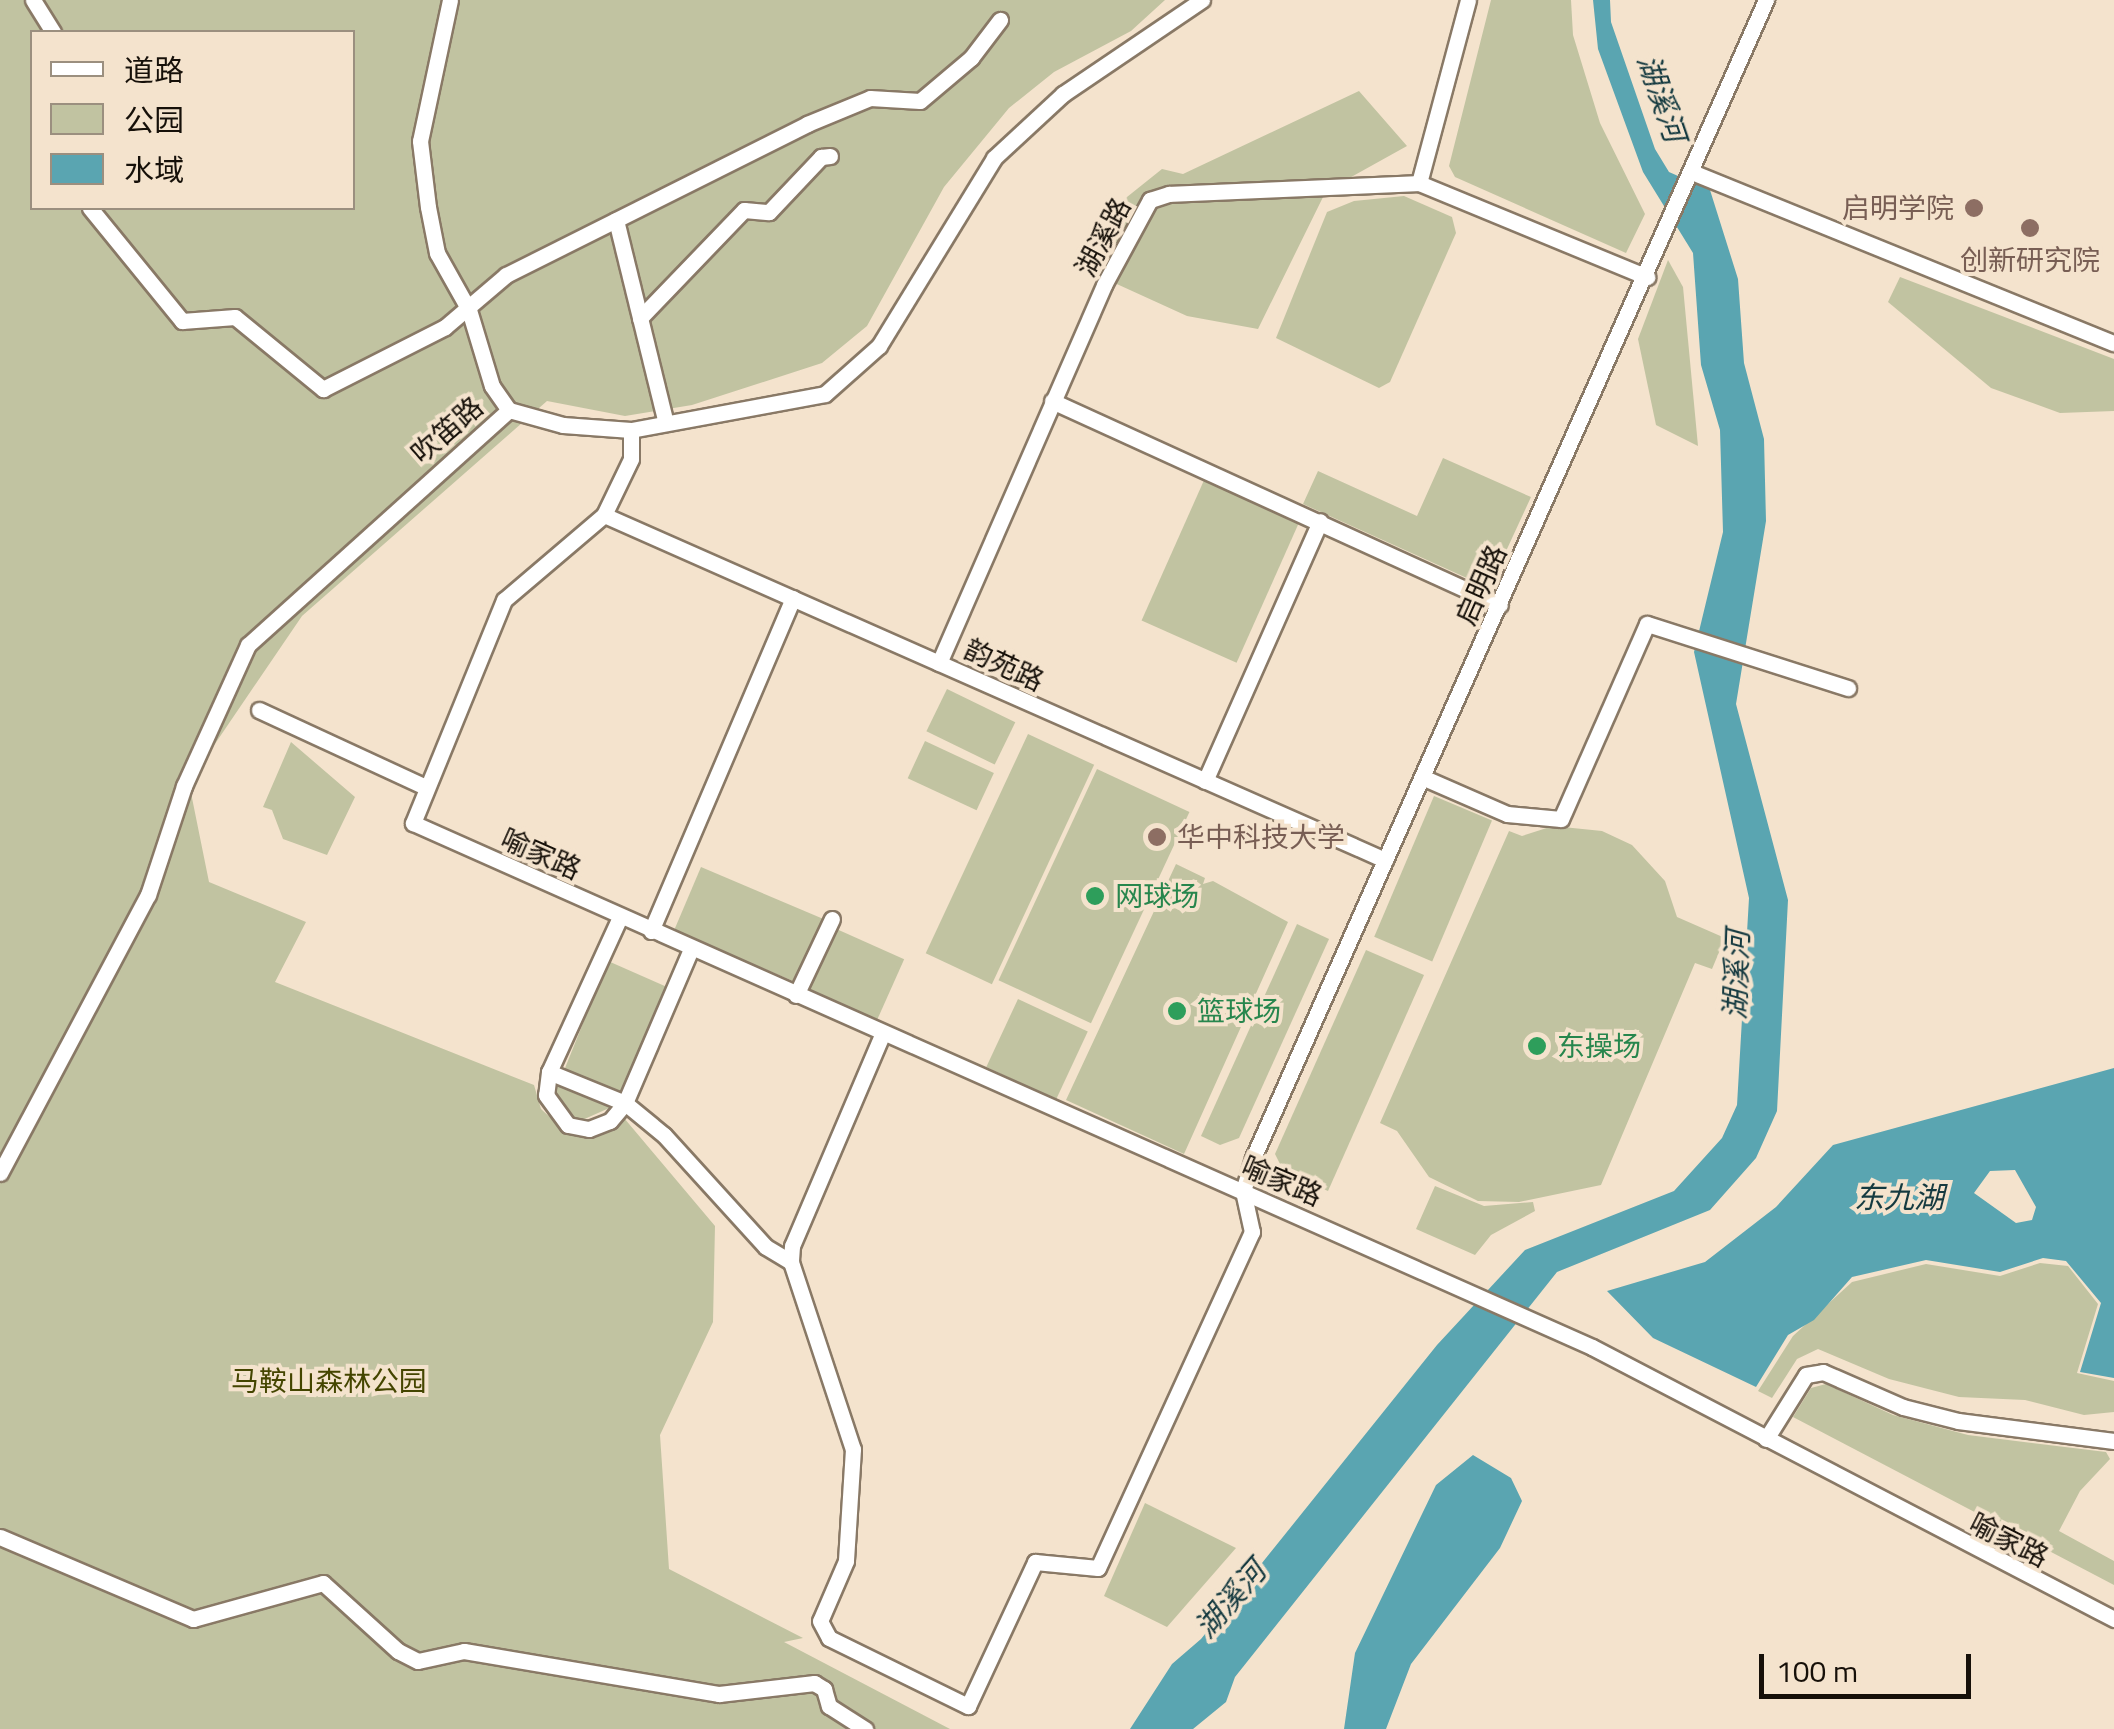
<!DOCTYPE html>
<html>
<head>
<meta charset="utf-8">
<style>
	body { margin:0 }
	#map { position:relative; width:2114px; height:1729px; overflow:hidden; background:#f4e3cd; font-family:"Titillium Web","Noto Sans SC",sans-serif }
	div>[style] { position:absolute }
	.green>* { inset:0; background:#c1c3a1; transform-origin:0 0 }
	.water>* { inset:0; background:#5aa5b1 }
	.roads { filter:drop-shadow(2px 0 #897966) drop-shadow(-2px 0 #897966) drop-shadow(0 2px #897966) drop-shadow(0 -2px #897966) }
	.minor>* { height:15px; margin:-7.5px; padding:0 7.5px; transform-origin:7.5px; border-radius:7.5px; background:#fff }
	.dots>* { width:28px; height:28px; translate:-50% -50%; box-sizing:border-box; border:5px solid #f4e3cd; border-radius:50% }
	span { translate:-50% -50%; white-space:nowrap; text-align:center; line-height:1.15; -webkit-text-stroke:8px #f4e3cd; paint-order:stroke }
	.education-label { font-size:28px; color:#785e54 }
	.right { translate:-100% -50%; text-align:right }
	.left { translate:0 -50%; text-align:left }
	.street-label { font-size:28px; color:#161009 }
	.leisure-label { font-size:28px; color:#27864d }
	.park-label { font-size:28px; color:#444500 }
	.water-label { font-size:30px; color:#153a40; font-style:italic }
	.legend { position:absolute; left:30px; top:30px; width:325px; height:180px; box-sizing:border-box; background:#f4e3cd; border:2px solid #9b8f7f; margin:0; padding:12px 18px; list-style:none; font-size:30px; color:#161009 }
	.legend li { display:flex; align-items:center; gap:20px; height:50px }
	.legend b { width:50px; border:2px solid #9b8f7f }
	.scale { position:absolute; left:1759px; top:1654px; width:212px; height:45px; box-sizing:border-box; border:5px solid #161009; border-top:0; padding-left:12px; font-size:30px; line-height:35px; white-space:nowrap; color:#161009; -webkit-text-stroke:8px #f4e3cd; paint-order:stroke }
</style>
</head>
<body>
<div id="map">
	<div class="green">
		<i style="clip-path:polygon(evenodd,0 0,1165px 0,1131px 31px,1054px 72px,1009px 108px,944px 187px,867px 326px,822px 363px,692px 405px,625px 416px,547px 401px,302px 616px,185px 788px,187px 802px,191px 793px,209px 882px,306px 922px,275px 982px,534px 1085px,541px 1109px,566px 1132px,595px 1135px,624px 1118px,715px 1226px,713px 1322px,660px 1435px,669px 1569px,803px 1638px,784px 1642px,950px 1729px,0 1729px,0 0,32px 32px,352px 32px,352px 208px,32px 208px,32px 32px)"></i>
		<i style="clip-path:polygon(1491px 0,1571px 0,1573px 35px,1600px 123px,1645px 214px,1626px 253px,1455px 177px,1449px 166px)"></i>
		<i style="clip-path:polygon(1359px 91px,1407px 146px,1326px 191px,1258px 329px,1187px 316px,1097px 275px,1122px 201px,1162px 169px,1183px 174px)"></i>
		<i style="clip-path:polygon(1404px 196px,1452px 217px,1456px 233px,1390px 382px,1379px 388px,1276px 338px,1327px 212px,1354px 201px)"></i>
		<i style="clip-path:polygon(1668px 260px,1683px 287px,1698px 446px,1656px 425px,1638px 339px)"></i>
		<i style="clip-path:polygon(1900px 277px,2114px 359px,2114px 411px,2060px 413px,1991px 388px,1888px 302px)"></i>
		<i style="clip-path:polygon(1443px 458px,1531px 497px,1489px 588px,1303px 504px,1318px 471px,1417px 516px)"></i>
		<i style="left:1205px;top:478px;width:104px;height:156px;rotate:24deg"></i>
		<i style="left:947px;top:689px;width:76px;height:47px;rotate:26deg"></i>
		<i style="left:1028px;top:734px;width:73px;height:242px;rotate:25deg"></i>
		<i style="left:925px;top:741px;width:76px;height:41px;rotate:25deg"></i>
		<i style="clip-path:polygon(291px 742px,355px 797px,327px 855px,283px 839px,272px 810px,263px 807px)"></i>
		<i style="left:1097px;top:769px;width:102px;height:233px;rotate:25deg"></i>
		<i style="left:1434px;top:796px;width:63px;height:153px;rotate:23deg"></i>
		<i style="clip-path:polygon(1553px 826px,1602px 831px,1632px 845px,1665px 881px,1677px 917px,1725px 938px,1712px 969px,1695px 963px,1601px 1185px,1519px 1202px,1478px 1201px,1429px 1177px,1397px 1131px,1380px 1123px,1509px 831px,1522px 836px)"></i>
		<i style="clip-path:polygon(1176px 864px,1205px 878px,1203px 884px,1213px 881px,1288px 922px,1184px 1154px,1066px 1100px)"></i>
		<i style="left:701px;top:867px;width:133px;height:69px;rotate:23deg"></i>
		<i style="clip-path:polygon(1297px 924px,1329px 939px,1239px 1138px,1220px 1145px,1201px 1136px)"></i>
		<i style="left:832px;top:927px;width:79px;height:70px;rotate:24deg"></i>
		<i style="clip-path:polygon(1366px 950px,1424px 975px,1328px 1191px,1284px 1172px,1275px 1154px)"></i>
		<i style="clip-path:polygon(608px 961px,667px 987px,616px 1105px,580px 1121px,563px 1115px,553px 1098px)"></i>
		<i style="left:1018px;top:999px;width:77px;height:75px;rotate:25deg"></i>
		<i style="clip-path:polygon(1435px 1186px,1484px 1206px,1533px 1202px,1535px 1211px,1491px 1235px,1475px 1255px,1416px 1229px)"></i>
		<i style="clip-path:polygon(2040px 1263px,2068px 1266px,2098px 1304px,2077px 1373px,2114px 1381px,2114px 1412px,2084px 1415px,2025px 1400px,1959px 1397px,1889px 1379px,1818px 1349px,1797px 1359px,1772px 1398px,1758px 1391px,1793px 1336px,1852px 1282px,1926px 1264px,2000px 1276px)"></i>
		<i style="clip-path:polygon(1826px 1384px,1893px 1415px,1968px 1435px,2106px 1452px,2110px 1459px,2080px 1491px,2059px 1531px,2114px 1561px,2114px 1585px,1793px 1417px,1811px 1388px)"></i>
		<i style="clip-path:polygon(1145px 1503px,1236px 1548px,1167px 1627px,1104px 1596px)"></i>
	</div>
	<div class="water">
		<i style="clip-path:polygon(1593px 0,1610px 0,1611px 22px,1655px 149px,1669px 172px,1710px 190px,1738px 279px,1744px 363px,1764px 439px,1766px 521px,1736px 704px,1788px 900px,1777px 1111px,1756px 1158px,1710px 1210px,1557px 1272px,1235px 1677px,1226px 1702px,1193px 1729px,1130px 1729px,1172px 1664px,1201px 1639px,1437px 1345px,1525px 1250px,1674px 1191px,1722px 1138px,1737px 1105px,1749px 898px,1694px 652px,1723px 532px,1720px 430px,1701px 365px,1693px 253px,1643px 172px,1598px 49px)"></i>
		<i style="clip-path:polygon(evenodd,2114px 1068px,2114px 1378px,2080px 1372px,2101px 1303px,2066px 1261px,2043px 1258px,2000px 1272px,1926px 1260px,1852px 1277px,1814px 1320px,1788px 1335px,1756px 1387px,1653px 1338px,1607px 1291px,1705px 1262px,1776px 1207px,1833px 1145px,2114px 1068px,2015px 1170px,2036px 1207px,2032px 1220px,2016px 1223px,1974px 1193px,1990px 1171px,2015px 1170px)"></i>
		<i style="clip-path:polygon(1473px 1455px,1511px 1478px,1522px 1501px,1500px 1548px,1411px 1664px,1386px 1729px,1344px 1729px,1355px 1653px,1436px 1485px)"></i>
	</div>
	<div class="roads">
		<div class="minor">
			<i style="left:33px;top:0;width:38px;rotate:58deg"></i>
			<i style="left:450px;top:0;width:144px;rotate:102deg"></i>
			<i style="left:420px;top:141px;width:66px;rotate:83.1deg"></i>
			<i style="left:428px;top:207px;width:47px;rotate:78.9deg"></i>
			<i style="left:437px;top:253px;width:65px;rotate:60.7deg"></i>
			<i style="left:469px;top:310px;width:79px;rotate:73.2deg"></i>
			<i style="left:492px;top:386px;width:29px;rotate:55deg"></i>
			<i style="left:1692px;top:172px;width:455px;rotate:22.1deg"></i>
			<i style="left:1419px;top:183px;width:189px;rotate:-75deg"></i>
			<i style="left:90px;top:208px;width:146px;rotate:50.8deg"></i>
			<i style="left:182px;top:321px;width:53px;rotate:-4.3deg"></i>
			<i style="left:235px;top:317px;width:114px;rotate:39.3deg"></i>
			<i style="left:323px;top:389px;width:137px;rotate:-26.9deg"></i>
			<i style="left:445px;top:327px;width:80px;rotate:-40.4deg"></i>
			<i style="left:506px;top:275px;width:337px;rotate:-26.6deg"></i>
			<i style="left:807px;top:124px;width:68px;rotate:-22.4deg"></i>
			<i style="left:870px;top:98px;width:50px;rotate:3.4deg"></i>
			<i style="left:920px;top:101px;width:67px;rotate:-40.1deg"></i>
			<i style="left:971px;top:58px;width:48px;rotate:-52.7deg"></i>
			<i style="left:616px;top:220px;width:209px;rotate:76.2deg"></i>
			<i style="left:640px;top:318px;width:150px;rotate:-46.1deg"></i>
			<i style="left:744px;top:210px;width:25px;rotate:5deg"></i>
			<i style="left:769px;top:212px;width:76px;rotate:-46.6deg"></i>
			<i style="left:821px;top:157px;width:9px;rotate:-6deg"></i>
			<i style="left:1052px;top:401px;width:492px;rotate:24.5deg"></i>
			<i style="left:631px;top:430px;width:29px;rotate:90deg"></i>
			<i style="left:631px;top:459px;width:62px;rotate:115.7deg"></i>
			<i style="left:604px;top:515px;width:131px;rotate:139.6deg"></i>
			<i style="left:504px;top:600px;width:241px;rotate:112.2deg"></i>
			<i style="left:413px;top:823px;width:1290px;rotate:23.96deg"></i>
			<i style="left:1592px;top:1347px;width:589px;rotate:27.52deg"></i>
			<i style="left:604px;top:515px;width:854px;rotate:23.83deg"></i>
			<i style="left:939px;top:663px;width:412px;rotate:-66.4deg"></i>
			<i style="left:1104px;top:285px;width:97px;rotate:-61.6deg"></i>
			<i style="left:1150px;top:200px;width:20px;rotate:-18deg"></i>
			<i style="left:1169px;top:194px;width:250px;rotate:-2.5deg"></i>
			<i style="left:1419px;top:183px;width:247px;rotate:22.4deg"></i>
			<i style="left:259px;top:710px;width:184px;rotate:24.8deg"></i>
			<i style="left:1422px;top:777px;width:93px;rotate:23.5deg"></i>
			<i style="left:1507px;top:814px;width:54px;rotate:5.3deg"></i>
			<i style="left:1561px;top:819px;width:213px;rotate:-66.2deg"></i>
			<i style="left:1647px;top:624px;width:211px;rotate:17.7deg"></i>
			<i style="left:1205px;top:781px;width:284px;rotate:-66.1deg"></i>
			<i style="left:620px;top:917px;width:170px;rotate:114.6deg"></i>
			<i style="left:549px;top:1072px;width:23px;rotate:97deg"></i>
			<i style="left:546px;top:1095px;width:37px;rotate:54deg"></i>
			<i style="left:568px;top:1125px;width:21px;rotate:11deg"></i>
			<i style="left:589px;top:1129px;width:22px;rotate:-21deg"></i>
			<i style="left:610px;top:1121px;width:23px;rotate:-50deg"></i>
			<i style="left:625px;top:1103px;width:168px;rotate:-66.8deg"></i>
			<i style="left:651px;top:931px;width:362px;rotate:-66.9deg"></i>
			<i style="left:796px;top:995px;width:84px;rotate:-64.7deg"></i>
			<i style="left:882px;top:1035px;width:229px;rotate:113.1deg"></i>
			<i style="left:792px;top:1246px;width:16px;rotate:94deg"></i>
			<i style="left:791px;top:1262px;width:197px;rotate:71.7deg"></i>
			<i style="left:853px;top:1449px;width:112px;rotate:93.6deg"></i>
			<i style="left:846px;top:1561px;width:65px;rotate:113.4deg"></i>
			<i style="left:820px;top:1621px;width:19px;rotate:62deg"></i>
			<i style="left:829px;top:1638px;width:155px;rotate:26.1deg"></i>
			<i style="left:968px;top:1706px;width:159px;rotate:-65deg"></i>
			<i style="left:1035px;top:1562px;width:63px;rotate:5.4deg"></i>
			<i style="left:1098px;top:1568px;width:370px;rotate:-65.4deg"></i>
			<i style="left:1252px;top:1232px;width:42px;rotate:-102.4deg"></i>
			<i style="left:1243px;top:1191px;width:34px;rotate:-73deg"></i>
			<i style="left:1253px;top:1158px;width:1267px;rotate:-66.11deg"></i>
			<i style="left:549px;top:1072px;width:82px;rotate:22.2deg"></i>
			<i style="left:625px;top:1103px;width:50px;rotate:39.4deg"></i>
			<i style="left:664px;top:1135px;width:151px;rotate:47.7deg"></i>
			<i style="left:766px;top:1247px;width:29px;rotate:31deg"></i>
			<i style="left:0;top:1173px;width:315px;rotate:-62deg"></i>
			<i style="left:148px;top:895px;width:115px;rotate:-71.7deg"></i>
			<i style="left:184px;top:786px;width:155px;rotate:-65.6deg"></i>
			<i style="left:248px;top:645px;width:351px;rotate:-42deg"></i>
			<i style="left:509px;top:410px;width:56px;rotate:15.5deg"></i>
			<i style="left:563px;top:425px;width:68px;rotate:4.2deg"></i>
			<i style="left:631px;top:430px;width:197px;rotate:-10.5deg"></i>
			<i style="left:825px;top:394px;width:72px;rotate:-41.6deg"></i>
			<i style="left:879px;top:346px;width:220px;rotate:-58.5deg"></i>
			<i style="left:994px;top:158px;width:94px;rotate:-42.8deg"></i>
			<i style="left:1063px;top:94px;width:168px;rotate:-34.1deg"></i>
			<i style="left:1766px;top:1439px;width:75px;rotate:-58deg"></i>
			<i style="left:1806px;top:1375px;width:17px;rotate:-10deg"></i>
			<i style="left:1823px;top:1372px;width:87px;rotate:23.6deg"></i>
			<i style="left:1903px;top:1407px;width:57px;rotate:14.3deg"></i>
			<i style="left:1958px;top:1421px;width:157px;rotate:7.3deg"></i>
			<i style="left:0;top:1537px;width:210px;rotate:23deg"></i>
			<i style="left:193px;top:1619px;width:135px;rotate:-15.5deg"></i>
			<i style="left:323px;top:1583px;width:101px;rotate:42.2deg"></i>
			<i style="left:398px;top:1651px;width:22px;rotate:27deg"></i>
			<i style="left:418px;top:1661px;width:47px;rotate:-12.3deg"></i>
			<i style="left:464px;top:1651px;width:259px;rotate:9.6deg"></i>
			<i style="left:719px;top:1694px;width:96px;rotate:-6.6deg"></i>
			<i style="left:814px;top:1683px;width:12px;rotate:31deg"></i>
			<i style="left:824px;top:1689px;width:18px;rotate:74deg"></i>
			<i style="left:829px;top:1706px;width:43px;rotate:32.6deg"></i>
		</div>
	</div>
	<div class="dots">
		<i style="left:1974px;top:208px;background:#8d6e63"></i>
		<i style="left:2030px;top:228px;background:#8d6e63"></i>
		<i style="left:1157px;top:837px;background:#8d6e63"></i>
		<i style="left:1095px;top:896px;background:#2e9e5b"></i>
		<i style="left:1177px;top:1011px;background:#2e9e5b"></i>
		<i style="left:1537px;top:1046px;background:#2e9e5b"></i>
	</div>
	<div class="education-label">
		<span class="right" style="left:1954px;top:208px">启明学院</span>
		<span style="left:2030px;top:260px">创新研究院</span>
		<span class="left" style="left:1177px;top:837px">华中科技大学</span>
	</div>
	<div class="street-label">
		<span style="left:1103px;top:237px;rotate:-62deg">湖溪路</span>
		<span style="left:447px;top:430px;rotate:-41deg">吹笛路</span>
		<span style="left:1481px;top:585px;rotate:-66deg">启明路</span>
		<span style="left:1004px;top:665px;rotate:25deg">韵苑路</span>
		<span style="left:541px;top:854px;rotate:24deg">喻家路</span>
		<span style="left:1282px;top:1181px;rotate:23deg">喻家路</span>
		<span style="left:2009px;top:1540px;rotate:27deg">喻家路</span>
	</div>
	<div class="leisure-label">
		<span class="left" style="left:1115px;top:896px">网球场</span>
		<span class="left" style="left:1197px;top:1011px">篮球场</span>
		<span class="left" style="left:1557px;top:1046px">东操场</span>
	</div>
	<div class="park-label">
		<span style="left:329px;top:1381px">马鞍山森林公园</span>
	</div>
	<div class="water-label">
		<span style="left:1662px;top:98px;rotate:71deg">湖溪河</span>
		<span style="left:1736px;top:975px;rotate:-88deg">湖溪河</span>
		<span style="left:1899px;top:1197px">东九湖</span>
		<span style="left:1230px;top:1599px;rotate:-49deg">湖溪河</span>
	</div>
	<ul class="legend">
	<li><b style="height:12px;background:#fff"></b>道路</li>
	<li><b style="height:28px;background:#c1c3a1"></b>公园</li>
	<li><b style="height:28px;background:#5aa5b1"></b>水域</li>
	</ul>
	<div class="scale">100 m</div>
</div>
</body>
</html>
